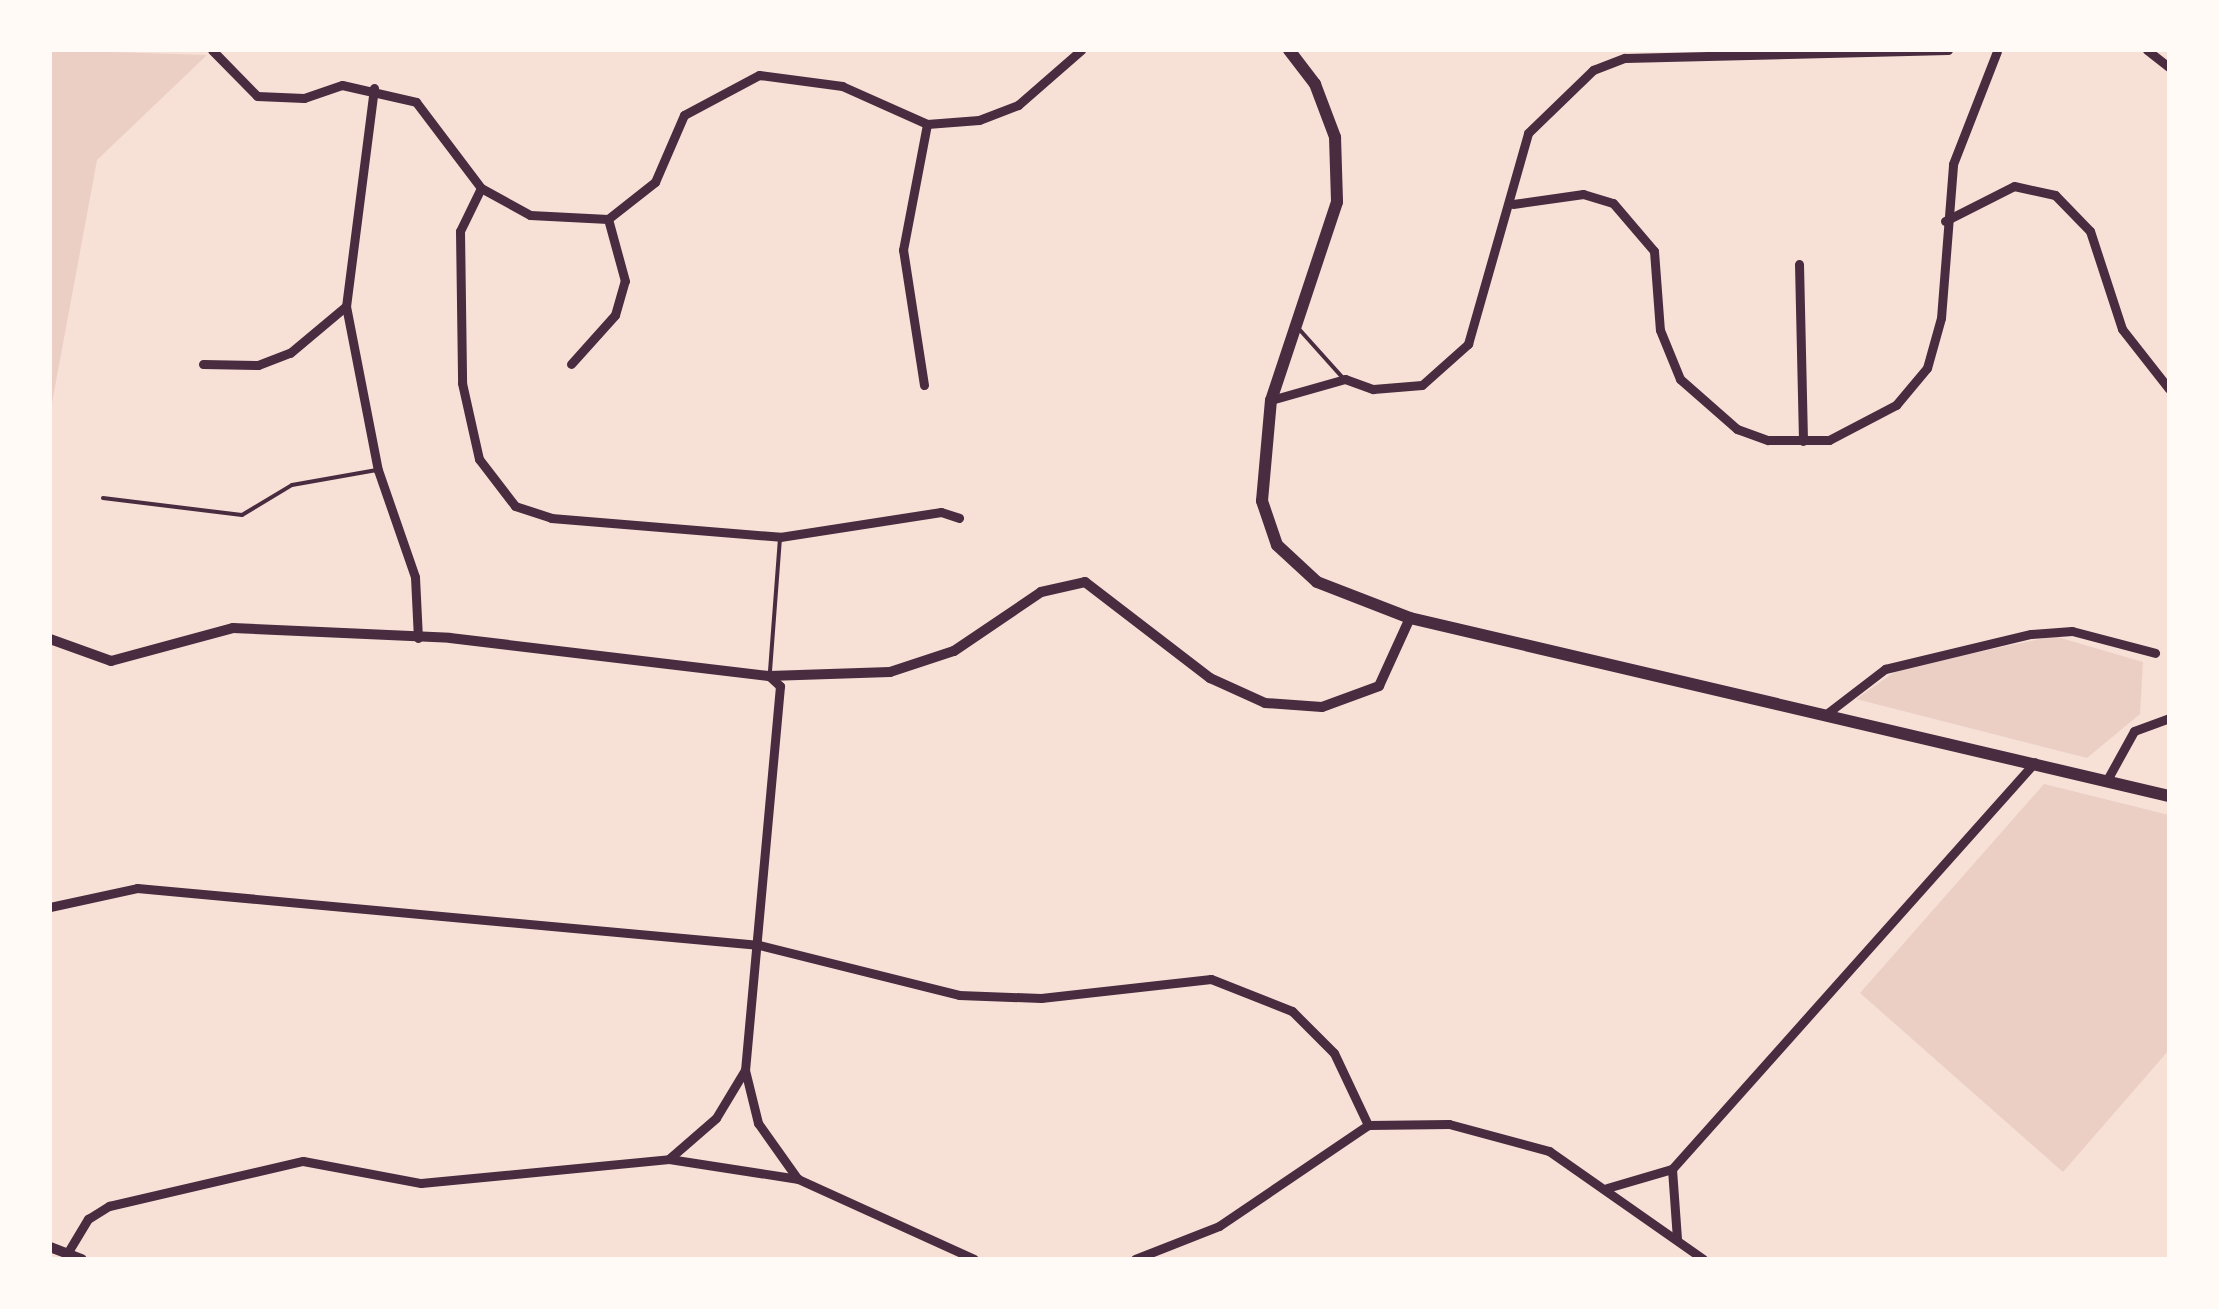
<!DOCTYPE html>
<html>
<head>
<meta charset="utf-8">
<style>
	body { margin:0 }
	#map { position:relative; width:2219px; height:1309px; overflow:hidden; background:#f7e1d7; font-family:Quicksand,sans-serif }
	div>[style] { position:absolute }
	.green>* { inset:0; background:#ebcfc5 }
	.service>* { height:4px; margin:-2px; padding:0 2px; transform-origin:2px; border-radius:2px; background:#4a2c40 }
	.minor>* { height:9px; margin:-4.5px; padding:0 4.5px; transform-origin:4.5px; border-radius:4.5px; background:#4a2c40 }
	.tertiary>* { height:10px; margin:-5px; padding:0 5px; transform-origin:5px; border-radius:5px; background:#4a2c40 }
	.secondary>* { height:12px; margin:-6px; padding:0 6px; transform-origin:6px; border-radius:6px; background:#4a2c40 }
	span { translate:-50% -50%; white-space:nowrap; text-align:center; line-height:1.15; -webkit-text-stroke:10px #fffaf5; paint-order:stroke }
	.frame { position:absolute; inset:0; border:52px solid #fffaf5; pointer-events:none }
</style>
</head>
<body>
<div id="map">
	<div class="green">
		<i style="clip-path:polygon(50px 50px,207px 55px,97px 160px,50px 414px)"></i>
		<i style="clip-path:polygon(2054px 636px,2143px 662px,2140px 714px,2087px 758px,1856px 699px,1899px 669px)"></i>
		<i style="clip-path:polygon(2044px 784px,2169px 815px,2169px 1050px,2063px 1172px,1860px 993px)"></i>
	</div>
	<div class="service">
		<i style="left:1299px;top:329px;width:66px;rotate:48.1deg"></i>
		<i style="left:103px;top:498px;width:140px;rotate:7deg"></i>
		<i style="left:242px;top:515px;width:58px;rotate:-31deg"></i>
		<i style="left:292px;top:485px;width:86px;rotate:-10deg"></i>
		<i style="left:770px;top:671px;width:134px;rotate:-85.7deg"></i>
	</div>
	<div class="minor">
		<i style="left:212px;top:50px;width:64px;rotate:45.6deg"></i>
		<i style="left:257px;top:96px;width:47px;rotate:2.4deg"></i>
		<i style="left:304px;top:98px;width:40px;rotate:-18.9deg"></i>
		<i style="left:342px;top:85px;width:76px;rotate:12.9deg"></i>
		<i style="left:416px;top:102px;width:108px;rotate:52.9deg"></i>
		<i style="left:481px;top:188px;width:56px;rotate:28.9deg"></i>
		<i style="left:530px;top:215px;width:78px;rotate:2.9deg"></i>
		<i style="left:608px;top:219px;width:60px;rotate:-38.2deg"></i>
		<i style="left:655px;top:182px;width:73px;rotate:-66.6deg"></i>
		<i style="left:684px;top:115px;width:85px;rotate:-28.1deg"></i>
		<i style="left:759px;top:75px;width:84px;rotate:7.5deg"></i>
		<i style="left:842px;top:86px;width:93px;rotate:24.1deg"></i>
		<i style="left:927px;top:124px;width:52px;rotate:-4.4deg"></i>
		<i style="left:979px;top:120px;width:42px;rotate:-21deg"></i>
		<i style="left:1018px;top:105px;width:84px;rotate:-41.1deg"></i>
		<i style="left:2147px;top:50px;width:28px;rotate:38deg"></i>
		<i style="left:374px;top:88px;width:220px;rotate:97.3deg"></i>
		<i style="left:346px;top:306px;width:167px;rotate:79deg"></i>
		<i style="left:378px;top:470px;width:113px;rotate:70.9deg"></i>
		<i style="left:415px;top:577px;width:61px;rotate:87.2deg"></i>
		<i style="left:481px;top:188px;width:48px;rotate:116deg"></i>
		<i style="left:460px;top:231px;width:152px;rotate:89.2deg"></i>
		<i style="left:462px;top:383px;width:78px;rotate:77.4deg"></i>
		<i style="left:479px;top:459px;width:59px;rotate:52.5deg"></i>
		<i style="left:515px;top:506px;width:38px;rotate:18deg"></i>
		<i style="left:551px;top:518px;width:230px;rotate:4.7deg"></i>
		<i style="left:780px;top:537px;width:163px;rotate:-8.8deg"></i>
		<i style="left:941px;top:512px;width:19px;rotate:18deg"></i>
		<i style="left:1513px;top:204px;width:71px;rotate:-8.1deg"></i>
		<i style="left:1583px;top:194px;width:31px;rotate:17deg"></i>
		<i style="left:1613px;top:203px;width:63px;rotate:49.5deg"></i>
		<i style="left:1654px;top:251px;width:79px;rotate:85.7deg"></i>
		<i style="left:1660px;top:330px;width:53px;rotate:67.8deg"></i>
		<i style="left:1680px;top:379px;width:76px;rotate:41.3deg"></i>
		<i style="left:1737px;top:429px;width:33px;rotate:20deg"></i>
		<i style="left:1768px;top:440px;width:61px"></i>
		<i style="left:1829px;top:440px;width:76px;rotate:-27.6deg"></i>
		<i style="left:1896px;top:405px;width:48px;rotate:-50deg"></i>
		<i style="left:1927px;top:368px;width:52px;rotate:-74.4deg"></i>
		<i style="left:1941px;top:318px;width:154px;rotate:-85.5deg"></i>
		<i style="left:1953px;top:164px;width:121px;rotate:-68.7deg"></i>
		<i style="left:1945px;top:221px;width:77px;rotate:-26.9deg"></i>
		<i style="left:2014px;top:186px;width:42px;rotate:12.4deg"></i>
		<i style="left:2055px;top:195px;width:50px;rotate:45.8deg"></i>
		<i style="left:2090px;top:231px;width:103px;rotate:71.9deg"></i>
		<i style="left:2122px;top:329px;width:76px;rotate:51.9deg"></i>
		<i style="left:1799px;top:264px;width:177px;rotate:88.7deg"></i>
		<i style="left:203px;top:364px;width:55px;rotate:1deg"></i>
		<i style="left:258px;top:365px;width:34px;rotate:-21deg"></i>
		<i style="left:290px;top:353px;width:73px;rotate:-40deg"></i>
		<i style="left:571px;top:364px;width:66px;rotate:-48.1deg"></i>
		<i style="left:615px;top:315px;width:35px;rotate:-74deg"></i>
		<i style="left:625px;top:281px;width:64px;rotate:-105.3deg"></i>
		<i style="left:924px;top:385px;width:137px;rotate:-98.8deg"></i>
		<i style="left:903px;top:250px;width:128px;rotate:-79.2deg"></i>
		<i style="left:1271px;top:400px;width:77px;rotate:-15.8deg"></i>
		<i style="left:1345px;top:379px;width:30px;rotate:20deg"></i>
		<i style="left:1373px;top:389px;width:49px;rotate:-4.7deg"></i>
		<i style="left:1422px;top:385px;width:62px;rotate:-41.7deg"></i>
		<i style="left:1468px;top:344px;width:219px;rotate:-74.1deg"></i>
		<i style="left:1528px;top:133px;width:91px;rotate:-44.1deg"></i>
		<i style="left:1593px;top:70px;width:34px;rotate:-21deg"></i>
		<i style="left:1625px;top:58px;width:323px;rotate:-1.4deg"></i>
		<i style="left:769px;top:676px;width:15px;rotate:42deg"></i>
		<i style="left:780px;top:686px;width:386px;rotate:95.2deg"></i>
		<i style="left:745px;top:1070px;width:55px;rotate:76.2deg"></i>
		<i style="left:758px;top:1123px;width:67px;rotate:54.7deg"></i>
		<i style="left:1825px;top:715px;width:76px;rotate:-37.5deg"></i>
		<i style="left:1885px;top:669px;width:150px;rotate:-13.5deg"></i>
		<i style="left:2031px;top:634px;width:41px;rotate:-4.2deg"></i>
		<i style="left:2072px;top:631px;width:86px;rotate:14.8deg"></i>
		<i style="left:2107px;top:780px;width:56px;rotate:-61.1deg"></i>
		<i style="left:2134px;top:731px;width:37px;rotate:-20deg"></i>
		<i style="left:50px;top:907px;width:89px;rotate:-12.3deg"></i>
		<i style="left:137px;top:888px;width:625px;rotate:5.24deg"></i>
		<i style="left:759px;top:945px;width:206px;rotate:14deg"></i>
		<i style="left:959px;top:995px;width:82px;rotate:2.1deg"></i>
		<i style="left:1041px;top:998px;width:171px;rotate:-6.4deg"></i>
		<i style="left:1211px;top:979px;width:87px;rotate:21.6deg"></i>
		<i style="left:1292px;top:1011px;width:59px;rotate:45deg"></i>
		<i style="left:1334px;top:1053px;width:80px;rotate:64.7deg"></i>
		<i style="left:670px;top:1158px;width:61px;rotate:-41deg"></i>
		<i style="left:716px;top:1118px;width:56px;rotate:-58.9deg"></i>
		<i style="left:1672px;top:1169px;width:70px;rotate:85.9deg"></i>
		<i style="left:1607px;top:1188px;width:68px;rotate:-16.3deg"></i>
		<i style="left:1672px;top:1169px;width:545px;rotate:-48.27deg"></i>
		<i style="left:68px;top:1252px;width:39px;rotate:-59deg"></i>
		<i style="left:88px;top:1219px;width:25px;rotate:-32deg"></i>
		<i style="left:109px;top:1206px;width:199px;rotate:-13.1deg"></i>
		<i style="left:303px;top:1161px;width:120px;rotate:10.6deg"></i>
		<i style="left:421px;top:1183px;width:249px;rotate:-5.5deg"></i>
		<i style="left:669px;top:1159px;width:131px;rotate:8.8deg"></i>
		<i style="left:798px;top:1179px;width:193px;rotate:24.4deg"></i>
		<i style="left:1135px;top:1259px;width:90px;rotate:-21.4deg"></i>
		<i style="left:1219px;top:1226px;width:180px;rotate:-34.1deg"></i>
		<i style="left:1368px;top:1125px;width:81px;rotate:-0.7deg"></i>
		<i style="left:1449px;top:1124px;width:104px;rotate:15.1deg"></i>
		<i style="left:1549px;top:1151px;width:188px;rotate:35deg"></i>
	</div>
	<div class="tertiary">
		<i style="left:50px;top:639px;width:65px;rotate:19.8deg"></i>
		<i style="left:111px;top:661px;width:126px;rotate:-15.1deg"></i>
		<i style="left:233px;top:628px;width:217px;rotate:2.6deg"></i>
		<i style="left:450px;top:638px;width:321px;rotate:6.8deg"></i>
		<i style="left:769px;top:676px;width:121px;rotate:-1.9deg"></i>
		<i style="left:890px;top:672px;width:67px;rotate:-18.2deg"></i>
		<i style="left:954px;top:651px;width:105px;rotate:-34.1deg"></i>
		<i style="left:1041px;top:592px;width:45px;rotate:-12.8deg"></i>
		<i style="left:1085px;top:582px;width:158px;rotate:37.5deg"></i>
		<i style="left:1210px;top:678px;width:60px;rotate:24.4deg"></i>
		<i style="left:1265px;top:703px;width:57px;rotate:4deg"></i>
		<i style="left:1322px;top:707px;width:61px;rotate:-20.2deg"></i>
		<i style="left:1379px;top:686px;width:75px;rotate:-65.5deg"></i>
		<i style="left:50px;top:1247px;width:34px;rotate:21deg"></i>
	</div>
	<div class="secondary">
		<i style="left:1289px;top:50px;width:43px;rotate:52.6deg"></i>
		<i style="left:1315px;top:84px;width:57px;rotate:69.3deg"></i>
		<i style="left:1335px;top:137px;width:65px;rotate:88.2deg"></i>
		<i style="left:1337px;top:202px;width:209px;rotate:108.4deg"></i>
		<i style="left:1271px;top:400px;width:101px;rotate:95.1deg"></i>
		<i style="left:1262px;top:501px;width:46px;rotate:71.2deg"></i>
		<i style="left:1277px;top:545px;width:54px;rotate:42.8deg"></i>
		<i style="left:1317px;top:582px;width:100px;rotate:21.2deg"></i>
		<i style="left:1410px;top:618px;width:780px;rotate:13.2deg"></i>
	</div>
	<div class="frame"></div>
</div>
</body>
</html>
